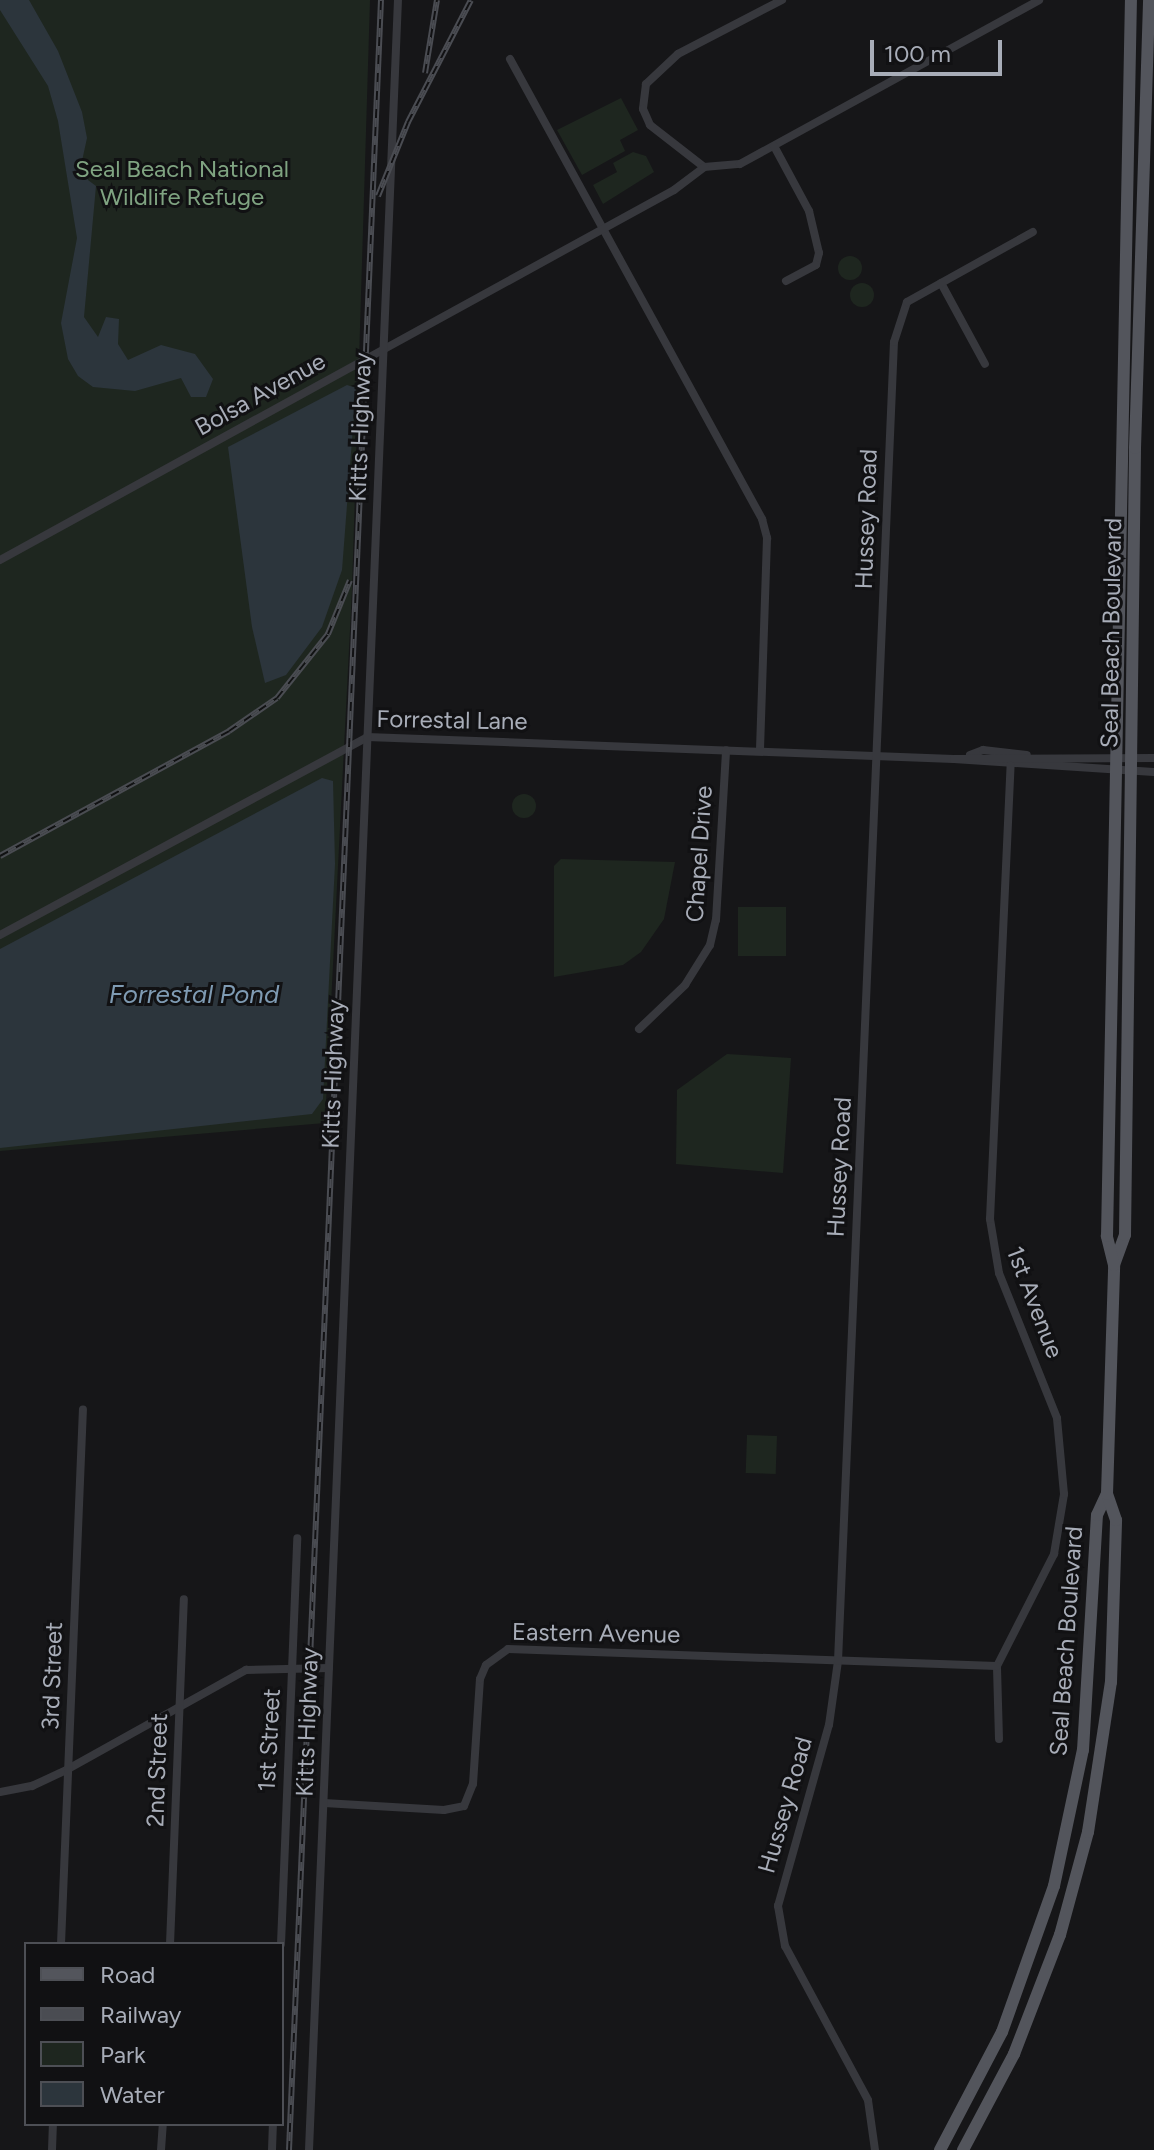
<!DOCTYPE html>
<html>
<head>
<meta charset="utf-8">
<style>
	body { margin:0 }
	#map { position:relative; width:1154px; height:2150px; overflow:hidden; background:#161618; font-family:Figtree,sans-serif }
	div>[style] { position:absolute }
	.green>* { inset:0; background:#1e261f; transform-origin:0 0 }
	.round { border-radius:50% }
	.water>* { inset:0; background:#2c353c }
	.street>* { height:8px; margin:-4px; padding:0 4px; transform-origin:4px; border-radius:4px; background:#37383d }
	.primary>* { height:12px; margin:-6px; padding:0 6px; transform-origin:6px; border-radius:6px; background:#53555c }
	.rail>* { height:6px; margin-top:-3px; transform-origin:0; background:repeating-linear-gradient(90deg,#111113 0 9px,#4a4c52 0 18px); box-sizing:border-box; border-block:2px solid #4a4c52 }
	span { translate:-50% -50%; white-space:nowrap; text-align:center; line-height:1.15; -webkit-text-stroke:6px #111113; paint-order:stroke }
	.park-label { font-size:24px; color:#7fa381 }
	.street-label { font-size:24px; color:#a8adb8 }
	.water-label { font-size:26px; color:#7f9bb3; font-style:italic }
	.legend { position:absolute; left:24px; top:1942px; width:260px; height:184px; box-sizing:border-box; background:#111113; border:2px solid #4d4f55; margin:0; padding:10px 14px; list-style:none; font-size:24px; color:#a8adb8 }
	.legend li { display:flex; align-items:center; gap:16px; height:40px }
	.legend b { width:40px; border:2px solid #4d4f55 }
	.scale { position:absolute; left:870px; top:40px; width:132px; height:36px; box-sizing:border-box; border:4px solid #a8adb8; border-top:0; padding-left:10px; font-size:24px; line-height:28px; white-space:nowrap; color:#a8adb8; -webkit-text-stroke:6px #111113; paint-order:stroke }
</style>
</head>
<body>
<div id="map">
	<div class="green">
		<i style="clip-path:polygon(0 0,370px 0,352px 590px,325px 1123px,0 1151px)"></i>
		<i style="clip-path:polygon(621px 98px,638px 130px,620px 140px,625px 151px,582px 175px,557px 130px)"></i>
		<i style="clip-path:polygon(633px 152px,646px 156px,654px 172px,603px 204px,593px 185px,617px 172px,613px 163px)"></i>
		<i class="round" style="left:838px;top:256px;width:24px;height:24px"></i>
		<i class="round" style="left:850px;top:283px;width:24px;height:24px"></i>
		<i class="round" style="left:512px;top:794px;width:24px;height:24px"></i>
		<i style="clip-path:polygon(561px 859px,675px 862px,664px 919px,641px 952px,623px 965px,554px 977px,554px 866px)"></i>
		<i style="left:738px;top:907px;width:48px;height:49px"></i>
		<i style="clip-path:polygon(727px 1054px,791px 1058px,783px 1173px,676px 1164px,677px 1090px)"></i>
		<i style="left:747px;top:1435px;width:30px;height:38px;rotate:2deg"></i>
	</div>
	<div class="water">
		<i style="clip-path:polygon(0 0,29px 0,58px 51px,82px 112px,87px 138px,82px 161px,88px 180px,96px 186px,84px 317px,98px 337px,106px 317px,119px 319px,118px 344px,128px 360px,161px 345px,195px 354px,213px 379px,206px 397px,191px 397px,181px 378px,135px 391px,93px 387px,78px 376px,68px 359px,61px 323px,77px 238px,58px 121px,48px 86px,0 10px)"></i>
		<i style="clip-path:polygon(347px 385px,356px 388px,342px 570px,322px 627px,286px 675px,265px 683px,252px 627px,228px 447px)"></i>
		<i style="clip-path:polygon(322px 778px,333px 781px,335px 864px,323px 1099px,312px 1114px,0 1148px,0 949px)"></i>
	</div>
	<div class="street">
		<i style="left:782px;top:0;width:117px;rotate:152.6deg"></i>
		<i style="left:678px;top:54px;width:44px;rotate:136.8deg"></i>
		<i style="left:646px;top:84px;width:25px;rotate:97deg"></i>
		<i style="left:643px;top:109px;width:17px;rotate:66deg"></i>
		<i style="left:650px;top:125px;width:68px;rotate:37.9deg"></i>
		<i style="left:704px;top:167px;width:36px;rotate:-5deg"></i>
		<i style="left:740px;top:164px;width:341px;rotate:-28.7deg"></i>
		<i style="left:510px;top:59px;width:525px;rotate:61.28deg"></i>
		<i style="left:762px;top:519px;width:20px;rotate:75deg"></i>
		<i style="left:767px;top:538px;width:213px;rotate:91.9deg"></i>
		<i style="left:774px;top:146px;width:74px;rotate:61.7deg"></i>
		<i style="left:809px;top:211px;width:43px;rotate:76.6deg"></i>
		<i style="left:819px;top:253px;width:12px;rotate:104deg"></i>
		<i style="left:816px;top:265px;width:34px;rotate:152deg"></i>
		<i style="left:941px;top:283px;width:92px;rotate:61.5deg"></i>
		<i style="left:0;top:560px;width:769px;rotate:-28.77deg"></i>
		<i style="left:674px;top:190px;width:38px;rotate:-37deg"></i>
		<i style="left:970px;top:755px;width:14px;rotate:-21deg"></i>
		<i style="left:983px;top:750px;width:44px;rotate:6.5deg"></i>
		<i style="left:954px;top:759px;width:200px;rotate:3.7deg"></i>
		<i style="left:0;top:935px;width:417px;rotate:-28.3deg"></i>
		<i style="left:367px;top:737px;width:587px;rotate:2.15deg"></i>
		<i style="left:954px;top:759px;width:200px;rotate:-0.3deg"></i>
		<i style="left:639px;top:1029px;width:64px;rotate:-43.7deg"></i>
		<i style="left:685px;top:985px;width:47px;rotate:-58deg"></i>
		<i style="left:710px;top:945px;width:26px;rotate:-77deg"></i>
		<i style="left:716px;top:920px;width:170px;rotate:-86.6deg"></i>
		<i style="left:999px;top:1739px;width:73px;rotate:-91.6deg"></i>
		<i style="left:997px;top:1666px;width:126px;rotate:-63deg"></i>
		<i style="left:1054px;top:1554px;width:61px;rotate:-80.5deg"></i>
		<i style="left:1064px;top:1494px;width:76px;rotate:-95.3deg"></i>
		<i style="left:1057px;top:1418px;width:156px;rotate:-111.8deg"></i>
		<i style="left:999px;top:1273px;width:55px;rotate:-99.5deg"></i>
		<i style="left:990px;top:1219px;width:454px;rotate:-87.4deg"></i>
		<i style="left:0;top:1792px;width:33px;rotate:-11deg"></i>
		<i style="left:32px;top:1786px;width:40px;rotate:-25deg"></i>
		<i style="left:68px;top:1769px;width:204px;rotate:-29.1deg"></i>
		<i style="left:246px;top:1670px;width:83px;rotate:-1.4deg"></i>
		<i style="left:324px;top:1803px;width:120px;rotate:3.3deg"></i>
		<i style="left:444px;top:1810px;width:20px;rotate:-11deg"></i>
		<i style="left:464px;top:1806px;width:24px;rotate:-68deg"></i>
		<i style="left:473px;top:1784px;width:105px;rotate:-86.2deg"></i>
		<i style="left:480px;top:1679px;width:15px;rotate:-67deg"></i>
		<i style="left:486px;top:1665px;width:27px;rotate:-36deg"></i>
		<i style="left:508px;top:1649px;width:489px;rotate:2deg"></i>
		<i style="left:61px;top:1944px;width:535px;rotate:-87.65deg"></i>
		<i style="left:170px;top:1944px;width:345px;rotate:-87.7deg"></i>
		<i style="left:281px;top:1944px;width:406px;rotate:-87.7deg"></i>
		<i style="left:52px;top:2150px;width:26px;rotate:-88deg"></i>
		<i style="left:161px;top:2150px;width:26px;rotate:-86deg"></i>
		<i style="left:272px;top:2150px;width:26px;rotate:-88deg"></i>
		<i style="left:309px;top:2150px;width:2152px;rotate:-87.63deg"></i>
		<i style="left:875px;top:2150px;width:50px;rotate:-98deg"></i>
		<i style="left:868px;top:2100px;width:175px;rotate:-118.3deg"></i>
		<i style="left:785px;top:1946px;width:41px;rotate:-99.9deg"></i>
		<i style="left:778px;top:1906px;width:188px;rotate:-74.3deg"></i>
		<i style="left:829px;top:1725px;width:65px;rotate:-82deg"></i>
		<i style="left:838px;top:1661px;width:1320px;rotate:-87.57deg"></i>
		<i style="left:894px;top:342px;width:42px;rotate:-72deg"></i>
		<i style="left:907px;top:302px;width:144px;rotate:-29.1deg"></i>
	</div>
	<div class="primary">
		<i style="left:1114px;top:1265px;width:32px;rotate:-70deg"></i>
		<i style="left:1125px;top:1235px;width:787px;rotate:-89.27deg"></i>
		<i style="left:1135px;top:448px;width:448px;rotate:-88.2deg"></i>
		<i style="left:940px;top:2150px;width:133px;rotate:-62.3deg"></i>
		<i style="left:1002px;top:2032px;width:155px;rotate:-70.4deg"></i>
		<i style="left:1054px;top:1886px;width:139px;rotate:-78deg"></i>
		<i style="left:1083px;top:1750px;width:235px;rotate:-86.6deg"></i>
		<i style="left:1097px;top:1515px;width:23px;rotate:-65deg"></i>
		<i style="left:963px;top:2150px;width:109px;rotate:-62deg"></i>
		<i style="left:1014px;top:2054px;width:128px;rotate:-68.9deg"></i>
		<i style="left:1060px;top:1935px;width:107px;rotate:-74.8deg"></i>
		<i style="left:1088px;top:1832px;width:152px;rotate:-81.3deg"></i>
		<i style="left:1111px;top:1682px;width:162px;rotate:-88.2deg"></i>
		<i style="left:1116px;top:1520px;width:28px;rotate:-109deg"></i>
		<i style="left:1107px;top:1494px;width:229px;rotate:-88.2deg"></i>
		<i style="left:1114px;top:1265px;width:30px;rotate:-104deg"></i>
		<i style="left:1107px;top:1236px;width:1236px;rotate:-88.89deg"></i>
	</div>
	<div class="rail">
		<i style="left:425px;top:73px;width:74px;rotate:-80.7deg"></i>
		<i style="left:378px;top:196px;width:80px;rotate:-67.9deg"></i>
		<i style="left:408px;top:122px;width:137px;rotate:-62.7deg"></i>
		<i style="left:0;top:856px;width:261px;rotate:-28.6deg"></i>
		<i style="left:229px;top:731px;width:58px;rotate:-34.5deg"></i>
		<i style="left:277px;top:698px;width:82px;rotate:-51.4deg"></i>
		<i style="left:328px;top:634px;width:58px;rotate:-67.8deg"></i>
		<i style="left:289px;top:2150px;width:2152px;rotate:-87.55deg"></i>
	</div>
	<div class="park-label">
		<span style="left:182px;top:183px">Seal Beach National<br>Wildlife Refuge</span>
	</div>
	<div class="street-label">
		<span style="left:260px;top:394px;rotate:-29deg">Bolsa Avenue</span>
		<span style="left:360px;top:427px;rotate:-88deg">Kitts Highway</span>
		<span style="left:866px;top:519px;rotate:-88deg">Hussey Road</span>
		<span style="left:1111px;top:633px;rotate:-89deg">Seal Beach Boulevard</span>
		<span style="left:452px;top:720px;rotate:1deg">Forrestal Lane</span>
		<span style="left:699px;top:854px;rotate:-86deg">Chapel Drive</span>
		<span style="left:333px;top:1074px;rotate:-88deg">Kitts Highway</span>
		<span style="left:839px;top:1167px;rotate:-87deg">Hussey Road</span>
		<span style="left:1035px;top:1302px;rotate:69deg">1st Avenue</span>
		<span style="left:596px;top:1633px;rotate:1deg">Eastern Avenue</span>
		<span style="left:1066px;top:1641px;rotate:-86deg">Seal Beach Boulevard</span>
		<span style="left:52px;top:1676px;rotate:-88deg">3rd Street</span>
		<span style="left:307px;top:1722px;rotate:-88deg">Kitts Highway</span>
		<span style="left:269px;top:1740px;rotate:-87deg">1st Street</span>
		<span style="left:157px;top:1770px;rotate:-88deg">2nd Street</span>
		<span style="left:785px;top:1805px;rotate:-74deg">Hussey Road</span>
	</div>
	<div class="water-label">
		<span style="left:194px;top:995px">Forrestal Pond</span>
	</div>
	<ul class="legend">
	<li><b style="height:10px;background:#53555c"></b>Road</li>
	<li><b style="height:10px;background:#4a4c52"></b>Railway</li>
	<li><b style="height:22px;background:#1e261f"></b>Park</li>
	<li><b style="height:22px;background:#2c353c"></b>Water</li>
	</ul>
	<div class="scale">100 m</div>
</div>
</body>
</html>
